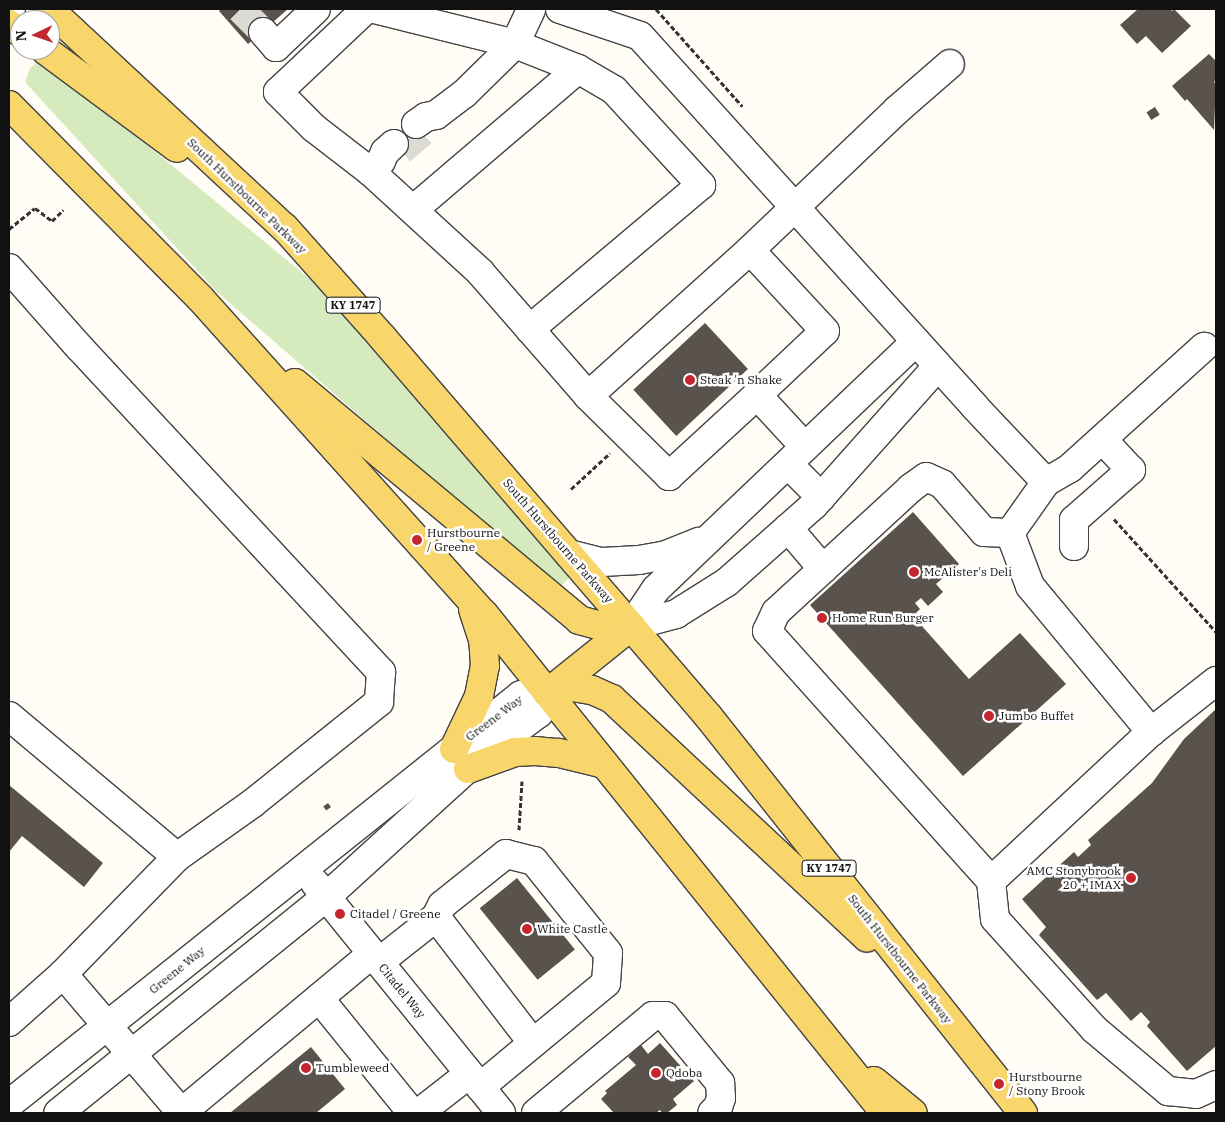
<!DOCTYPE html>
<html>
<head>
<meta charset="utf-8">
<style>
	body { margin:0 }
	#map { position:relative; width:1225px; height:1122px; overflow:hidden; background:#fffdf5; font-family:"IBM Plex Serif",serif }
	div>[style] { position:absolute }
	.green>* { inset:0; background:#d5ebbd }
	.building>* { inset:0; background:#5a524d; transform-origin:0 0 }
	.minor-tunnel>* { height:28px; margin-top:-14px; transform-origin:0; background:repeating-linear-gradient(90deg,#dbdad3 0 28px,transparent 0 42px) }
	.path>* { height:3px; margin-top:-1.5px; transform-origin:0; background:repeating-linear-gradient(90deg,#333 0 5px,transparent 0 7.5px) }
	.roads { filter:drop-shadow(1px 0 #444) drop-shadow(-1px 0 #444) drop-shadow(0 1px #444) drop-shadow(0 -1px #444) }
	.minor>* { height:28px; margin:-14px; padding:0 14px; transform-origin:14px; border-radius:14px; background:#fff }
	.major>* { height:28px; margin:-14px; padding:0 14px; transform-origin:14px; border-radius:14px; background:#f9d66b }
	.dots>* { width:14px; height:14px; translate:-50% -50%; box-sizing:border-box; border:2px solid #fff; border-radius:50% }
	span { translate:-50% -50%; white-space:nowrap; text-align:center; line-height:1.15; -webkit-text-stroke:5px #fff; paint-order:stroke }
	.shield-label span { padding:1px 4px; background:#fff; border:1px solid; border-radius:4px; -webkit-text-stroke-width:0 }
	.shield-label { font-size:11px; color:#111; font-weight:700 }
	.street-label { font-size:12px; color:#111 }
	.poi-label { font-size:12px; color:#111 }
	.left { translate:0 -50%; text-align:left }
	.right { translate:-100% -50%; text-align:right }
	.frame { position:absolute; inset:0; border:10px solid #111; pointer-events:none }
	.north { position:absolute; left:10px; top:10px; width:50px; height:50px; box-sizing:border-box; background:#fff; border:1px solid #a0a0a0; border-radius:50%; rotate:267deg; font-size:14px; font-weight:700; line-height:20px; text-align:center; color:#111 }
	.north::after { content:''; display:block; margin:auto; width:18px; height:22px; background:#c4262e; clip-path:polygon(50% 0,100% 100%,50% 72%,0 100%) }
</style>
</head>
<body>
<div id="map">
	<div class="green">
		<i style="clip-path:polygon(45px 61px,322px 289px,563px 565px,569px 578px,564px 583px,558px 588px,217px 292px,25px 82px,30px 68px,36px 63px)"></i>
	</div>
	<div class="building">
		<i style="clip-path:polygon(221px 9px,288px 9px,248px 44px,219px 11px)"></i>
		<i style="clip-path:polygon(1138px 9px,1170px 9px,1172px 11px,1174px 9px,1191px 26px,1162px 53px,1146px 36px,1137px 44px,1120px 25px)"></i>
		<i style="clip-path:polygon(1209px 54px,1216px 61px,1216px 79px,1214px 82px,1216px 85px,1214px 130px,1187px 99px,1185px 101px,1172px 86px)"></i>
		<i style="left:1155px;top:107px;width:9px;height:10px;rotate:58deg"></i>
		<i style="left:705px;top:323px;width:63px;height:98px;rotate:47deg"></i>
		<i style="clip-path:polygon(913px 512px,959px 564px,936px 584px,943px 592px,928px 606px,921px 598px,915px 603px,920px 609px,913px 616px,969px 679px,1020px 633px,1066px 684px,963px 776px,810px 605px)"></i>
		<i style="clip-path:polygon(1216px 709px,1216px 1046px,1187px 1071px,1147px 1026px,1150px 1022px,1141px 1012px,1131px 1021px,1106px 993px,1097px 1000px,1039px 935px,1046px 927px,1022px 899px,1074px 852px,1078px 857px,1091px 845px,1088px 840px,1152px 783px,1184px 739px)"></i>
		<i style="clip-path:polygon(9px 785px,103px 863px,84px 887px,22px 836px,9px 852px)"></i>
		<i style="left:328px;top:803px;width:5px;height:6px;rotate:53deg"></i>
		<i style="left:517px;top:878px;width:92px;height:48px;rotate:51deg"></i>
		<i style="clip-path:polygon(660px 1043px,694px 1081px,673px 1099px,677px 1105px,667px 1113px,662px 1113px,660px 1110px,656px 1113px,614px 1113px,601px 1099px,607px 1093px,605px 1091px,636px 1065px,628px 1057px,641px 1045px,648px 1054px)"></i>
		<i style="clip-path:polygon(311px 1047px,345px 1089px,316px 1113px,230px 1113px)"></i>
	</div>
	<div class="minor-tunnel">
		<i style="left:240px;top:9px;width:33px;rotate:45deg"></i>
		<i style="left:401px;top:151px;width:29px;rotate:-41deg"></i>
	</div>
	<div class="path">
		<i style="left:656px;top:9px;width:130px;rotate:48.4deg"></i>
		<i style="left:9px;top:229px;width:33px;rotate:-39deg"></i>
		<i style="left:35px;top:208px;width:21px;rotate:37deg"></i>
		<i style="left:52px;top:221px;width:16px;rotate:-45deg"></i>
		<i style="left:571px;top:489px;width:53px;rotate:-42.7deg"></i>
		<i style="left:1114px;top:519px;width:152px;rotate:47.9deg"></i>
		<i style="left:519px;top:830px;width:49px;rotate:-86.5deg"></i>
	</div>
	<div class="roads">
		<div class="minor">
			<i style="left:366px;top:9px;width:121px;rotate:136.7deg"></i>
			<i style="left:278px;top:92px;width:51px;rotate:45deg"></i>
			<i style="left:314px;top:128px;width:72px;rotate:37.7deg"></i>
			<i style="left:371px;top:172px;width:148px;rotate:42.5deg"></i>
			<i style="left:480px;top:272px;width:164px;rotate:48.9deg"></i>
			<i style="left:588px;top:396px;width:218px;rotate:-42deg"></i>
			<i style="left:374px;top:9px;width:145px;rotate:13.9deg"></i>
			<i style="left:515px;top:44px;width:68px;rotate:21.6deg"></i>
			<i style="left:578px;top:69px;width:42px;rotate:30.3deg"></i>
			<i style="left:614px;top:90px;width:129px;rotate:47.5deg"></i>
			<i style="left:701px;top:185px;width:224px;rotate:139.9deg"></i>
			<i style="left:560px;top:9px;width:84px;rotate:18.6deg"></i>
			<i style="left:640px;top:36px;width:500px;rotate:47.9deg"></i>
			<i style="left:975px;top:407px;width:103px;rotate:46.6deg"></i>
			<i style="left:1046px;top:482px;width:62px;rotate:125.2deg"></i>
			<i style="left:1010px;top:533px;width:57px;rotate:69.3deg"></i>
			<i style="left:1030px;top:586px;width:190px;rotate:50.3deg"></i>
			<i style="left:1151px;top:732px;width:83px;rotate:-38.1deg"></i>
			<i style="left:9px;top:10px;width:2px;rotate:-27deg"></i>
			<i style="left:263px;top:32px;width:20px;rotate:49deg"></i>
			<i style="left:276px;top:47px;width:55px;rotate:-43.5deg"></i>
			<i style="left:416px;top:124px;width:12px;rotate:-35deg"></i>
			<i style="left:426px;top:117px;width:10px;rotate:-11deg"></i>
			<i style="left:436px;top:115px;width:35px;rotate:-37deg"></i>
			<i style="left:464px;top:94px;width:71px;rotate:-44.4deg"></i>
			<i style="left:515px;top:44px;width:38px;rotate:-65deg"></i>
			<i style="left:371px;top:172px;width:15px;rotate:-48deg"></i>
			<i style="left:381px;top:161px;width:10px;rotate:-66deg"></i>
			<i style="left:385px;top:152px;width:12px;rotate:-42deg"></i>
			<i style="left:413px;top:210px;width:217px;rotate:-40.5deg"></i>
			<i style="left:9px;top:268px;width:106px;rotate:48.5deg"></i>
			<i style="left:79px;top:347px;width:444px;rotate:47.1deg"></i>
			<i style="left:381px;top:672px;width:30px;rotate:94deg"></i>
			<i style="left:379px;top:702px;width:161px;rotate:141.3deg"></i>
			<i style="left:253px;top:803px;width:93px;rotate:144.6deg"></i>
			<i style="left:588px;top:396px;width:114px;rotate:44.6deg"></i>
			<i style="left:669px;top:476px;width:120px;rotate:-42.6deg"></i>
			<i style="left:805px;top:447px;width:71px;rotate:-132.7deg"></i>
			<i style="left:757px;top:395px;width:93px;rotate:-43.3deg"></i>
			<i style="left:825px;top:331px;width:110px;rotate:-132.8deg"></i>
			<i style="left:750px;top:250px;width:203px;rotate:-43.6deg"></i>
			<i style="left:897px;top:110px;width:70px;rotate:-41deg"></i>
			<i style="left:788px;top:464px;width:47px;rotate:45deg"></i>
			<i style="left:1046px;top:482px;width:28px;rotate:-30deg"></i>
			<i style="left:1070px;top:468px;width:181px;rotate:-42.1deg"></i>
			<i style="left:788px;top:528px;width:54px;rotate:49.5deg"></i>
			<i style="left:1010px;top:533px;width:26px;rotate:-178deg"></i>
			<i style="left:984px;top:532px;width:64px;rotate:-131.2deg"></i>
			<i style="left:942px;top:484px;width:17px;rotate:-156deg"></i>
			<i style="left:926px;top:477px;width:19px;rotate:144deg"></i>
			<i style="left:911px;top:488px;width:183px;rotate:137.4deg"></i>
			<i style="left:776px;top:612px;width:21px;rotate:115deg"></i>
			<i style="left:767px;top:631px;width:336px;rotate:48.1deg"></i>
			<i style="left:991px;top:881px;width:38px;rotate:84deg"></i>
			<i style="left:995px;top:919px;width:148px;rotate:48deg"></i>
			<i style="left:1094px;top:1029px;width:97px;rotate:40deg"></i>
			<i style="left:1168px;top:1091px;width:28px;rotate:6deg"></i>
			<i style="left:1196px;top:1094px;width:22px;rotate:-24deg"></i>
			<i style="left:1074px;top:546px;width:26px;rotate:-90deg"></i>
			<i style="left:1074px;top:520px;width:76px;rotate:-41.3deg"></i>
			<i style="left:1131px;top:470px;width:42px;rotate:-133.1deg"></i>
			<i style="left:569px;top:554px;width:34px;rotate:14deg"></i>
			<i style="left:602px;top:562px;width:37px;rotate:-3deg"></i>
			<i style="left:639px;top:560px;width:27px;rotate:-10deg"></i>
			<i style="left:666px;top:555px;width:35px;rotate:-22deg"></i>
			<i style="left:631px;top:626px;width:47px;rotate:-14.9deg"></i>
			<i style="left:676px;top:614px;width:60px;rotate:-32.1deg"></i>
			<i style="left:727px;top:582px;width:116px;rotate:-41.5deg"></i>
			<i style="left:814px;top:505px;width:186px;rotate:-48.3deg"></i>
			<i style="left:631px;top:626px;width:45px;rotate:-56deg"></i>
			<i style="left:656px;top:589px;width:359px;rotate:-43.6deg"></i>
			<i style="left:9px;top:716px;width:219px;rotate:40deg"></i>
			<i style="left:177px;top:857px;width:163px;rotate:134.3deg"></i>
			<i style="left:63px;top:974px;width:182px;rotate:49.5deg"></i>
			<i style="left:991px;top:881px;width:219px;rotate:-43deg"></i>
			<i style="left:315px;top:883px;width:296px;rotate:51deg"></i>
			<i style="left:379px;top:962px;width:73px;rotate:-38.3deg"></i>
			<i style="left:319px;top:998px;width:148px;rotate:51deg"></i>
			<i style="left:9px;top:1022px;width:72px;rotate:-41.6deg"></i>
			<i style="left:480px;top:1087px;width:163px;rotate:-39.5deg"></i>
			<i style="left:606px;top:983px;width:30px;rotate:-86deg"></i>
			<i style="left:608px;top:953px;width:118px;rotate:-128.8deg"></i>
			<i style="left:534px;top:861px;width:29px;rotate:-166deg"></i>
			<i style="left:506px;top:854px;width:82px;rotate:141.4deg"></i>
			<i style="left:442px;top:905px;width:13px;rotate:117deg"></i>
			<i style="left:436px;top:917px;width:158px;rotate:52.5deg"></i>
			<i style="left:9px;top:1104px;width:655px;rotate:-38.62deg"></i>
			<i style="left:521px;top:695px;width:26px;rotate:-4deg"></i>
			<i style="left:547px;top:693px;width:22px;rotate:112deg"></i>
			<i style="left:539px;top:713px;width:74px;rotate:143.3deg"></i>
			<i style="left:480px;top:757px;width:208px;rotate:137.7deg"></i>
			<i style="left:326px;top:897px;width:344px;rotate:141.1deg"></i>
			<i style="left:181px;top:1113px;width:249px;rotate:-39.8deg"></i>
			<i style="left:419px;top:1113px;width:63px;rotate:-38deg"></i>
			<i style="left:536px;top:1113px;width:152px;rotate:-39.7deg"></i>
			<i style="left:653px;top:1016px;width:12px"></i>
			<i style="left:665px;top:1016px;width:87px;rotate:50.6deg"></i>
			<i style="left:720px;top:1083px;width:15px;rotate:86deg"></i>
			<i style="left:721px;top:1098px;width:9px;rotate:108deg"></i>
			<i style="left:718px;top:1107px;width:8px;rotate:135deg"></i>
		</div>
		<div class="major">
			<i style="left:49px;top:9px;width:322px;rotate:42.9deg"></i>
			<i style="left:285px;top:228px;width:146px;rotate:48.3deg"></i>
			<i style="left:382px;top:337px;width:500px;rotate:49.3deg"></i>
			<i style="left:708px;top:716px;width:507px;rotate:51.57deg"></i>
			<i style="left:9px;top:24px;width:14px;rotate:36deg"></i>
			<i style="left:45px;top:50px;width:164px;rotate:36.6deg"></i>
			<i style="left:9px;top:105px;width:272px;rotate:45.3deg"></i>
			<i style="left:200px;top:298px;width:425px;rotate:48.1deg"></i>
			<i style="left:484px;top:614px;width:640px;rotate:51.21deg"></i>
			<i style="left:295px;top:383px;width:370px;rotate:39.8deg"></i>
			<i style="left:579px;top:620px;width:30px;rotate:15deg"></i>
			<i style="left:608px;top:628px;width:23px;rotate:-5deg"></i>
			<i style="left:550px;top:691px;width:104px;rotate:-38.7deg"></i>
			<i style="left:547px;top:693px;width:26px;rotate:-13deg"></i>
			<i style="left:572px;top:687px;width:20px;rotate:9deg"></i>
			<i style="left:592px;top:690px;width:22px;rotate:24deg"></i>
			<i style="left:612px;top:699px;width:349px;rotate:43.1deg"></i>
			<i style="left:454px;top:749px;width:59px;rotate:-64.7deg"></i>
			<i style="left:479px;top:696px;width:31px;rotate:-79deg"></i>
			<i style="left:485px;top:666px;width:26px;rotate:-94deg"></i>
			<i style="left:483px;top:640px;width:32px;rotate:-108deg"></i>
			<i style="left:468px;top:769px;width:50px;rotate:-19.9deg"></i>
			<i style="left:515px;top:752px;width:20px;rotate:-3deg"></i>
			<i style="left:535px;top:751px;width:24px;rotate:5deg"></i>
			<i style="left:559px;top:753px;width:46px;rotate:13.7deg"></i>
			<i style="left:874px;top:1081px;width:50px;rotate:39.4deg"></i>
		</div>
	</div>
	<div class="dots">
		<i style="left:690px;top:380px;background:#c4262e"></i>
		<i style="left:417px;top:540px;background:#c4262e"></i>
		<i style="left:914px;top:572px;background:#c4262e"></i>
		<i style="left:822px;top:618px;background:#c4262e"></i>
		<i style="left:989px;top:716px;background:#c4262e"></i>
		<i style="left:1131px;top:878px;background:#c4262e"></i>
		<i style="left:340px;top:914px;background:#c4262e"></i>
		<i style="left:527px;top:929px;background:#c4262e"></i>
		<i style="left:306px;top:1068px;background:#c4262e"></i>
		<i style="left:656px;top:1073px;background:#c4262e"></i>
		<i style="left:999px;top:1084px;background:#c4262e"></i>
	</div>
	<div class="shield-label">
		<span style="left:353px;top:305px">KY 1747</span>
		<span style="left:829px;top:868px">KY 1747</span>
	</div>
	<div class="street-label">
		<span style="left:247px;top:196px;rotate:44deg">South Hurstbourne Parkway</span>
		<span style="left:558px;top:541px;rotate:49deg">South Hurstbourne Parkway</span>
		<span style="left:494px;top:718px;rotate:-37deg">Greene Way</span>
		<span style="left:900px;top:959px;rotate:52deg">South Hurstbourne Parkway</span>
		<span style="left:177px;top:970px;rotate:-39deg">Greene Way</span>
		<span style="left:402px;top:991px;rotate:51deg">Citadel Way</span>
	</div>
	<div class="poi-label">
		<span class="left" style="left:700px;top:380px">Steak 'n Shake</span>
		<span class="left" style="left:427px;top:540px">Hurstbourne<br>/ Greene</span>
		<span class="left" style="left:924px;top:572px">McAlister's Deli</span>
		<span class="left" style="left:832px;top:618px">Home Run Burger</span>
		<span class="left" style="left:999px;top:716px">Jumbo Buffet</span>
		<span class="right" style="left:1121px;top:878px">AMC Stonybrook<br>20 + IMAX</span>
		<span class="left" style="left:350px;top:914px">Citadel / Greene</span>
		<span class="left" style="left:537px;top:929px">White Castle</span>
		<span class="left" style="left:316px;top:1068px">Tumbleweed</span>
		<span class="left" style="left:666px;top:1073px">Qdoba</span>
		<span class="left" style="left:1009px;top:1084px">Hurstbourne<br>/ Stony Brook</span>
	</div>
	<div class="frame"></div>
	<div class="north">N</div>
</div>
</body>
</html>
